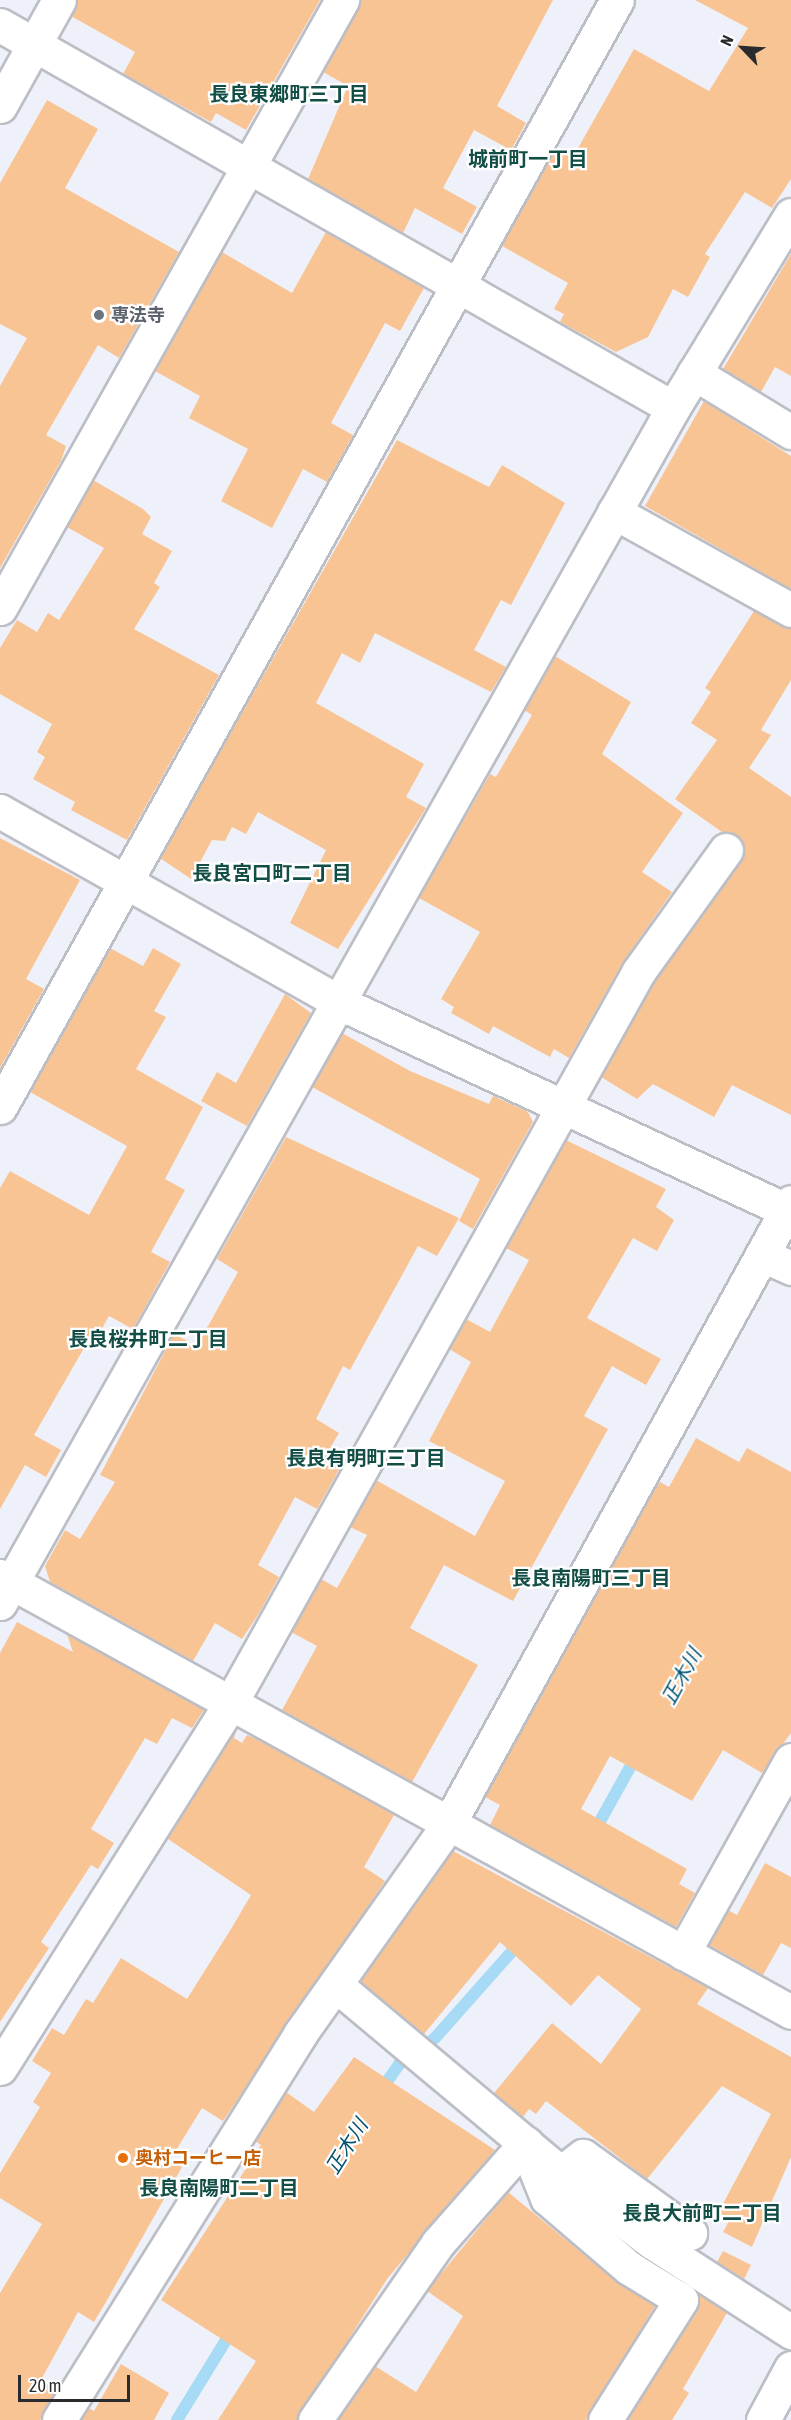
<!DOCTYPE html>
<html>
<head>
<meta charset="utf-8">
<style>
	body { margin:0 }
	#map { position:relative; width:791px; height:2420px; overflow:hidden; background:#eff1fa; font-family:"Asap Condensed","Noto Sans JP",sans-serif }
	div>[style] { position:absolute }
	.stream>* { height:12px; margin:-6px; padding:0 6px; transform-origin:6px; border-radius:6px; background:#a6daf5 }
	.building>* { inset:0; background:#f9c494 }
	.roads { filter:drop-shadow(2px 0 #bcbec6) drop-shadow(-2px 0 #bcbec6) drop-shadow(0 2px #bcbec6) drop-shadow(0 -2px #bcbec6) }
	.street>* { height:33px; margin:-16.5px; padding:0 16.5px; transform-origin:16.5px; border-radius:16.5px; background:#fff }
	.secondary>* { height:33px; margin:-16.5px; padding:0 16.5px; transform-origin:16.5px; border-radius:16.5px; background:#fff }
	.primary>* { height:33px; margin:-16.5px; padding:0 16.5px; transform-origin:16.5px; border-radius:16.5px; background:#fff }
	.dots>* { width:16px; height:16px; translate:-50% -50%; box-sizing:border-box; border:3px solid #fff; border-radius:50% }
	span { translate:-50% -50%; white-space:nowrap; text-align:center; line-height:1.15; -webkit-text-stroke:4.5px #fff; paint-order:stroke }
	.worship-label { font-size:18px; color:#5b616d; font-weight:700 }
	.left { translate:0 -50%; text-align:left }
	.food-label { font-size:18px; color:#c56008; font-weight:700 }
	.neighbourhood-label { font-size:20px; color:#134e46; font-weight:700 }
	.water-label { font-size:20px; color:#005270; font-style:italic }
	.north { position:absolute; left:713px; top:18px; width:60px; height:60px; -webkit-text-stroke:4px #fff; paint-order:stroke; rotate:295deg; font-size:16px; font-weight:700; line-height:24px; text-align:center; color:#2a2b2e }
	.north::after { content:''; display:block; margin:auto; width:21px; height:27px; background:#2a2b2e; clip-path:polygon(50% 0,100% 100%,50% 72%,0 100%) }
	.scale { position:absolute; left:18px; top:2375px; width:112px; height:27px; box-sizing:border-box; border:3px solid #2a2b2e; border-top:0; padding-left:8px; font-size:18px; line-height:21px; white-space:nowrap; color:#2a2b2e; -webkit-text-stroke:4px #fff; paint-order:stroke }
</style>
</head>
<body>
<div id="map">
	<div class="stream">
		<i style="left:594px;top:1832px;width:90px;rotate:-60.9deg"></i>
		<i style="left:379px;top:2093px;width:35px;rotate:-55deg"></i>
		<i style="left:399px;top:2064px;width:44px;rotate:-35.8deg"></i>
		<i style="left:435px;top:2038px;width:131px;rotate:-48.4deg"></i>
		<i style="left:177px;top:2420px;width:109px;rotate:-58.5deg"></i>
	</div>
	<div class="building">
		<i style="clip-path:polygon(78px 0,320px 0,246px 130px,216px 113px,211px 122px,123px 74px,135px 52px,71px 16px)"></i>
		<i style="clip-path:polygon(361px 0,553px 0,497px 106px,526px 123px,511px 150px,474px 130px,443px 188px,477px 207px,462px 234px,415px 208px,403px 233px,308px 179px,348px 86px,323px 72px)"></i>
		<i style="clip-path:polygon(695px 0,791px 0,791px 179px,772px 208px,745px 192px,705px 254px,710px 257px,688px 297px,673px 289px,648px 337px,616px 352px,560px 322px,564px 314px,554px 309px,568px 283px,502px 246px,556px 147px,573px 157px,634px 49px,709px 91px,748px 28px)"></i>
		<i style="clip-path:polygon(47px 100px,98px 129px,65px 188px,179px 252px,119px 358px,98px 345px,46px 435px,66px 446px,61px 461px,0 568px,0 386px,27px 338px,0 324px,0 183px)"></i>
		<i style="clip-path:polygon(326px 232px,424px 288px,400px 331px,385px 323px,331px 423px,353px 435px,327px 482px,303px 469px,272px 528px,221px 501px,248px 449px,189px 418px,200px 396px,155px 371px,222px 252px,292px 293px)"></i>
		<i style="clip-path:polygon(791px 254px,791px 376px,775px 367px,761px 392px,723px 369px)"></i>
		<i style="clip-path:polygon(704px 401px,791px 456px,791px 589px,645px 506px)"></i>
		<i style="clip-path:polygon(397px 440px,489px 487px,502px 465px,565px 503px,511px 605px,501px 600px,474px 650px,506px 667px,491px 692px,375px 633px,360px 663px,342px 653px,316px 703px,424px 764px,406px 797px,426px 808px,338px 949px,290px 923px,326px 850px,258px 812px,246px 834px,232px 827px,225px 841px,212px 840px,191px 879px,160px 858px)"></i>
		<i style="clip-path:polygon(93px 480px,143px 509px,151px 517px,142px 534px,172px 551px,154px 583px,160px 587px,134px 629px,219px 675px,127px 840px,71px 810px,75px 802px,33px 779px,45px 757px,37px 752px,52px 724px,0 694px,0 648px,17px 620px,37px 632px,48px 613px,59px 620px,104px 548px,67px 527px)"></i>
		<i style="clip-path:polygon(754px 611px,791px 629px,791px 680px,761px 730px,771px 735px,749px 768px,791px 797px,791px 1115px,732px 1085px,714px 1117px,653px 1084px,637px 1099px,601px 1077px,655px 981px,745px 852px,737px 835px,722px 832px,675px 799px,717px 740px,691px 723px,711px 692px,705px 688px)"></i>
		<i style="clip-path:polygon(555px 656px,631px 702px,602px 754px,683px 813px,642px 872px,672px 892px,623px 962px,569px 1058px,554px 1049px,550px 1057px,493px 1026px,489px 1034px,451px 1013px,454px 1007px,441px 999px,480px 932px,419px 898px,490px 774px,496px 777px,532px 715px,524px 710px)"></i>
		<i style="clip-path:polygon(0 838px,80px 880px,26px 979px,44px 989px,0 1068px)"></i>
		<i style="clip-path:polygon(110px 948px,143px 966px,153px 948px,181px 964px,154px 1011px,166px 1017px,136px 1069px,203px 1107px,165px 1179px,185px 1190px,151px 1252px,170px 1262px,133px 1329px,109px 1316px,100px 1332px,95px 1329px,34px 1435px,61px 1450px,46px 1477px,25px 1465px,0 1509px,0 1188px,10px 1171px,89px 1215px,127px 1146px,30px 1092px)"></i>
		<i style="clip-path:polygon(285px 994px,311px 1013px,247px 1126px,201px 1101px,217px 1072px,236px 1083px)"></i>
		<i style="clip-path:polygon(342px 1033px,410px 1071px,489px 1104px,493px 1096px,528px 1112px,533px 1122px,473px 1229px,459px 1221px,480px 1179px,312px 1087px)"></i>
		<i style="clip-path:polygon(286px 1137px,459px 1218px,437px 1256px,418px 1246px,350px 1370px,343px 1366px,316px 1419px,339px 1433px,329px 1450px,344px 1461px,317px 1509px,295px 1497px,258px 1565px,279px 1577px,258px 1615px,242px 1639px,215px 1623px,193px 1661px,50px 1582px,45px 1566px,65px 1530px,80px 1539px,115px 1482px,100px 1475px,174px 1334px,197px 1346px,238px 1272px,217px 1259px)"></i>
		<i style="clip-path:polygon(566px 1140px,666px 1189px,656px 1207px,674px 1220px,657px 1251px,633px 1238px,587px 1318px,661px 1359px,646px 1385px,612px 1366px,584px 1416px,608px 1429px,513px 1601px,444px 1565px,410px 1628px,478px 1665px,412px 1782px,282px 1710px,317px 1646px,291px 1632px,321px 1579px,337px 1588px,367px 1535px,350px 1527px,376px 1480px,475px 1536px,505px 1481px,429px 1441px,471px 1362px,449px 1349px,466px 1319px,490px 1332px,529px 1260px,506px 1248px)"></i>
		<i style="clip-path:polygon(696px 1438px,739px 1462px,747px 1448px,791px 1472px,791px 1733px,762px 1773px,723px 1750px,692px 1801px,610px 1756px,581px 1809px,687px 1869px,679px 1884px,695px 1893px,676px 1927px,490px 1825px,500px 1805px,485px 1797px,650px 1497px,660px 1482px,669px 1487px)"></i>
		<i style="clip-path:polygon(17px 1622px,73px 1652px,67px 1634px,204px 1710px,192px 1728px,172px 1718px,157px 1744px,145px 1738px,91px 1829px,114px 1843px,98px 1869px,91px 1865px,41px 1942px,49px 1948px,0 2022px,0 1653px)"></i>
		<i style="clip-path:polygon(237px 1728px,234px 1738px,242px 1743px,247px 1735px,263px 1742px,394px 1815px,364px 1867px,385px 1881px,223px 2121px,202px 2108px,170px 2160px,182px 2167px,106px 2302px,94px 2322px,78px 2312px,41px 2380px,56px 2389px,40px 2420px,0 2420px,0 2293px,42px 2224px,0 2198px,0 2173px,40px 2107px,33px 2102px,51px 2073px,32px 2061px,52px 2028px,64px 2035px,86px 1999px,93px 2003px,121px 1958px,187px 1999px,231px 1929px,251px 1895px,168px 1839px)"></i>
		<i style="clip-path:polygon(453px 1851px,708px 1988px,697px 2004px,791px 2057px,791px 2157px,752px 2247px,723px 2232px,729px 2221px,717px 2215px,771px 2114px,722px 2086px,647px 2179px,546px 2101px,536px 2114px,529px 2109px,523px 2117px,494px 2093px,552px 2023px,601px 2064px,641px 2009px,598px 1975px,571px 2006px,500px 1942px,424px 2034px,360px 1981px)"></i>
		<i style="clip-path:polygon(765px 1863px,791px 1877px,791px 1948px,781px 1943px,763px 1975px,709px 1945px,728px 1910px,737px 1915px)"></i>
		<i style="clip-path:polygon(354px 2057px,495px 2150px,387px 2279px,297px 2420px,218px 2420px,256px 2361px,161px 2300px,261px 2145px,255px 2141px,286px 2092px,314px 2112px)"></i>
		<i style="clip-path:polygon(508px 2192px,617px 2282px,655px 2306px,586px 2420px,338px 2420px,375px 2366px,416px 2392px,463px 2316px,427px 2291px)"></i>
		<i style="clip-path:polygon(723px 2251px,751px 2265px,744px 2279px,717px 2262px)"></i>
		<i style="clip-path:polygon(699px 2295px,727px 2313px,683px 2389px,689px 2393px,672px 2420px,627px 2420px,697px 2310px)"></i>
		<i style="clip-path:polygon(121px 2364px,169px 2393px,154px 2420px,81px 2420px,89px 2408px,94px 2411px)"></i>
	</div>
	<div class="roads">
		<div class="street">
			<i style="left:0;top:25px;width:774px;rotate:29.64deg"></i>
			<i style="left:0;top:106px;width:121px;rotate:-60.9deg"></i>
			<i style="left:694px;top:373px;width:114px;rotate:31.3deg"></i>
			<i style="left:614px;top:512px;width:202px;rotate:29deg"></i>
			<i style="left:0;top:608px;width:698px;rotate:-60.64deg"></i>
			<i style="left:0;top:1107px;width:1267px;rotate:-60.87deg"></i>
			<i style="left:762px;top:1255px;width:32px;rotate:24deg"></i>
			<i style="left:0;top:1576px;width:903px;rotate:28.86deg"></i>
			<i style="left:0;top:1603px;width:1371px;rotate:-60.61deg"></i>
			<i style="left:673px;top:408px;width:226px;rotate:-58.6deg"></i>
			<i style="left:683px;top:1953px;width:221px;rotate:-60.8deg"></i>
			<i style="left:337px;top:1986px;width:292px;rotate:39.9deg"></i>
			<i style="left:561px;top:2173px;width:114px;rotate:37.2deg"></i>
			<i style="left:652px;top:2242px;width:166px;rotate:32.9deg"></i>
			<i style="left:0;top:2068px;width:431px;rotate:-57.7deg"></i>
			<i style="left:230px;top:1704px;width:839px;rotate:-60.84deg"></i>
			<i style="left:639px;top:971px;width:149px;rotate:-54.3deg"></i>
			<i style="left:527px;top:2148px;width:54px;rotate:68.2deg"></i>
			<i style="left:547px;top:2198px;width:108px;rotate:40.5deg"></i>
			<i style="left:629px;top:2268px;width:61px;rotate:31.6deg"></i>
			<i style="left:681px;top:2300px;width:142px;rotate:122.3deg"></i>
			<i style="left:561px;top:2173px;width:28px;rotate:-38deg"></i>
			<i style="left:583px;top:2156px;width:132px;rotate:35.7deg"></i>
			<i style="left:59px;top:2420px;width:455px;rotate:-58deg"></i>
			<i style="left:300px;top:2034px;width:256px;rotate:-54.7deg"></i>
			<i style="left:448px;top:1825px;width:711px;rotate:-61.16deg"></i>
			<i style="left:315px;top:2420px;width:216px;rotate:-55.2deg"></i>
			<i style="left:438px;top:2243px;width:133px;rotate:-48.7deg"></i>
		</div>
		<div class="secondary">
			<i style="left:0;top:811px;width:393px;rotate:29.4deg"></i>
			<i style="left:342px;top:1004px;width:495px;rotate:24.9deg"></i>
		</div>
		<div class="primary">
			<i style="left:763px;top:2420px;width:59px;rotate:-61.7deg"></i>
		</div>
	</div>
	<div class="dots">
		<i style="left:99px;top:315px;background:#6b7280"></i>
		<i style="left:123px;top:2158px;background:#e8710a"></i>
	</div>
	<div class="worship-label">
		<span class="left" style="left:111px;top:315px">専法寺</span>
	</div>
	<div class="food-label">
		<span class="left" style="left:135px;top:2158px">奥村コーヒー店</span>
	</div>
	<div class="neighbourhood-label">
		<span style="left:289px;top:93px">長良東郷町三丁目</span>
		<span style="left:528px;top:158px">城前町一丁目</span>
		<span style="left:272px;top:872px">長良宮口町二丁目</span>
		<span style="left:148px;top:1338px">長良桜井町二丁目</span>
		<span style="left:366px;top:1457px">長良有明町三丁目</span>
		<span style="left:591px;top:1577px">長良南陽町三丁目</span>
		<span style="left:219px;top:2187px">長良南陽町二丁目</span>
		<span style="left:702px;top:2212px">長良大前町二丁目</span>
	</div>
	<div class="water-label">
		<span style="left:681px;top:1676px;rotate:-61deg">正木川</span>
		<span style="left:346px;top:2146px;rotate:-58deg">正木川</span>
	</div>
	<div class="north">N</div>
	<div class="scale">20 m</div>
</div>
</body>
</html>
